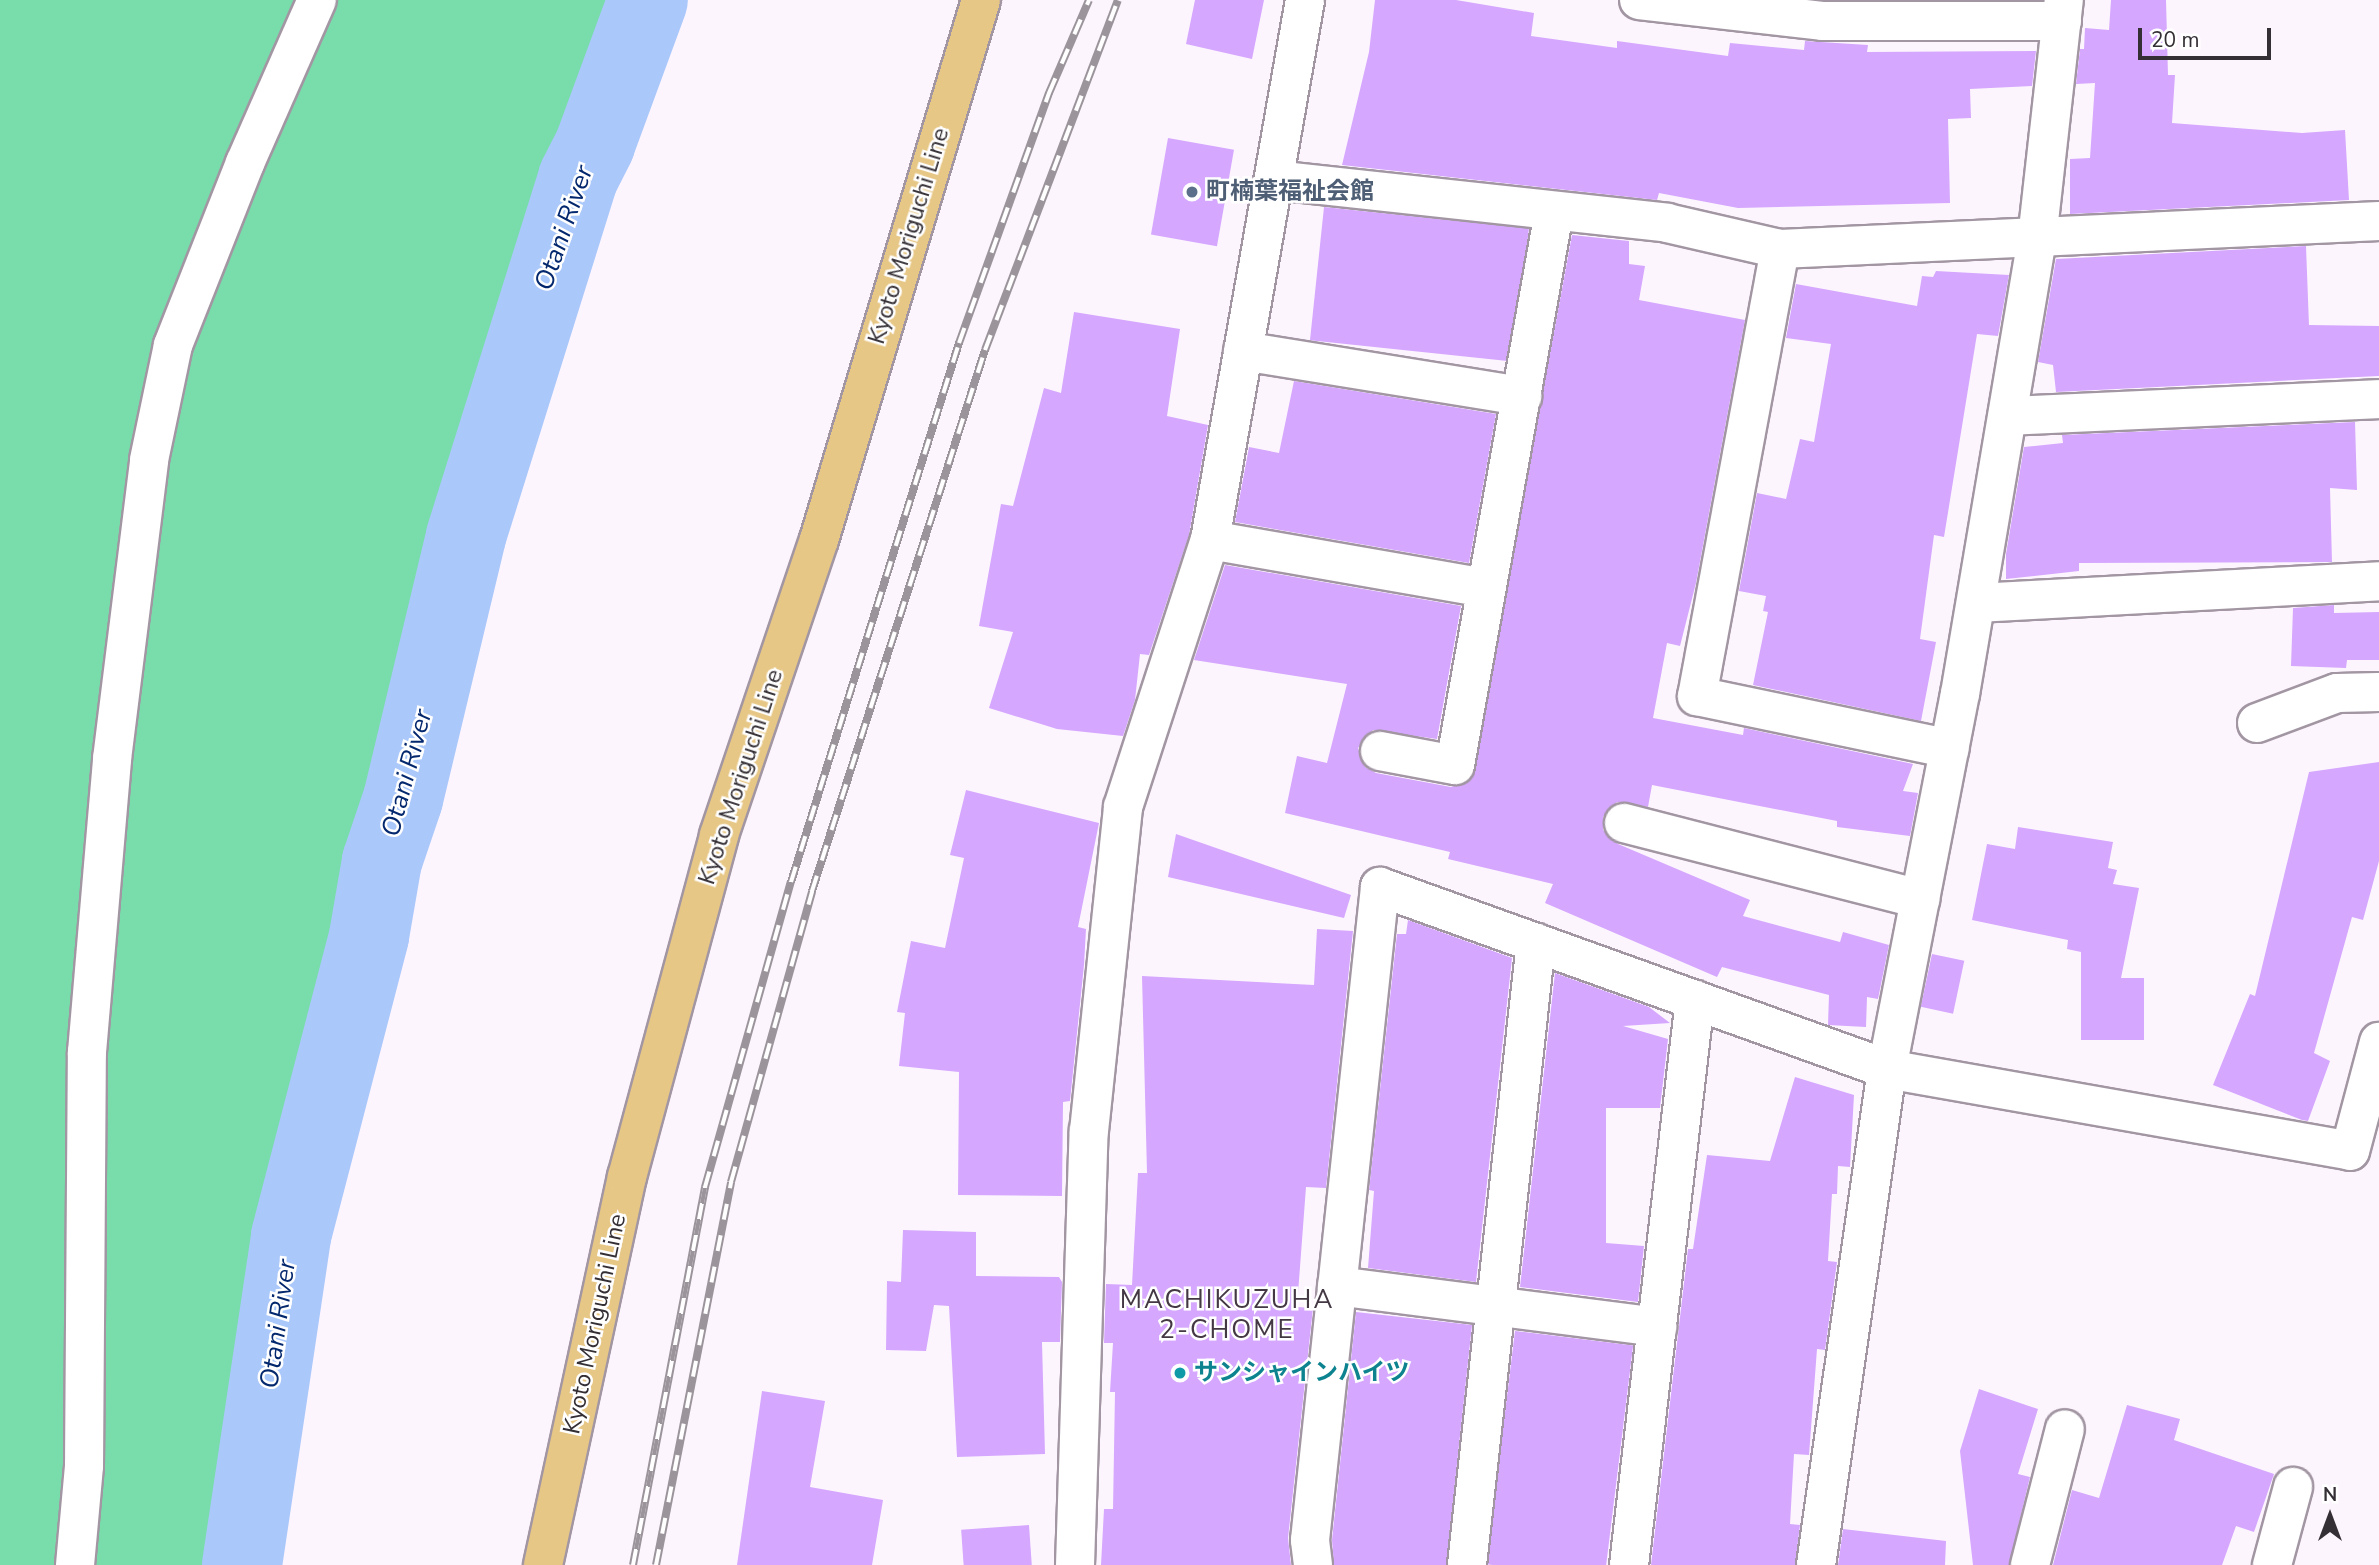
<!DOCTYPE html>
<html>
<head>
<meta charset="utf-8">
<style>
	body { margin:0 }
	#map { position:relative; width:2379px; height:1565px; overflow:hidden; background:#fdf5fe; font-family:"Nunito Sans","Noto Sans JP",sans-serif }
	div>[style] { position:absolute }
	.green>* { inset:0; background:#78ddab }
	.river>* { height:80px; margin:-40px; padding:0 40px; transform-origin:40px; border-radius:40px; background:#abc8fa }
	.building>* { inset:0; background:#d5a7fe; transform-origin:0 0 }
	.roads { filter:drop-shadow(2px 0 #a296a3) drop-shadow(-2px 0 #a296a3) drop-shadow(0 2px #a296a3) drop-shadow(0 -2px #a296a3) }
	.minor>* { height:38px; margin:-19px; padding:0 19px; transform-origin:19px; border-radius:19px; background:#fff }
	.major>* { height:38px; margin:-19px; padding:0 19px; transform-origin:19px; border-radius:19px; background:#e7c786 }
	.rail>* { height:8px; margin-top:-4px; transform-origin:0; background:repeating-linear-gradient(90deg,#fff 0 16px,#9b949b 0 32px); box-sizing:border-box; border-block:2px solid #9b949b }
	.dots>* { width:19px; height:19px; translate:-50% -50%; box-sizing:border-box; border:4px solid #fff; border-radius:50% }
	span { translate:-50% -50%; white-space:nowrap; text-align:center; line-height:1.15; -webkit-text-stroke:5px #fff; paint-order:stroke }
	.service-label { font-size:24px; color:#4e5e75; font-weight:700 }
	.left { translate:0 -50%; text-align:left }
	.street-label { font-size:24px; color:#342f34 }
	.culture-label { font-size:24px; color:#0d838f; font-weight:700 }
	.water-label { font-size:26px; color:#04286e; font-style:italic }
	.neighbourhood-label { font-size:26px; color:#433843; letter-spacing:2px }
	.north { position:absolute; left:2295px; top:1481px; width:70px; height:70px; -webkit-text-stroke:5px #fff; paint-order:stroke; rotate:0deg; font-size:19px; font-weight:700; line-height:28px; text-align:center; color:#342f34 }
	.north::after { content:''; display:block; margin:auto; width:24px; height:32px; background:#342f34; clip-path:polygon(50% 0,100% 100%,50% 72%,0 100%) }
	.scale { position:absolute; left:2138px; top:28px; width:133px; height:32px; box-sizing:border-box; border:4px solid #342f34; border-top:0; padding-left:9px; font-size:21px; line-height:24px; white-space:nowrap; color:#342f34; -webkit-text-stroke:5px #fff; paint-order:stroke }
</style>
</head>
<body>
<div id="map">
	<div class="green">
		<i style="clip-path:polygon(0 0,616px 0,450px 470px,257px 1213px,203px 1565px,0 1565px)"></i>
	</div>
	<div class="river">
		<i style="left:242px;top:1565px;width:333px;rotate:-81.5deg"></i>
		<i style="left:291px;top:1236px;width:310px;rotate:-75.4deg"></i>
		<i style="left:369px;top:936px;width:76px;rotate:-80.2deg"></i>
		<i style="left:382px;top:861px;width:65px;rotate:-71.3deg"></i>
		<i style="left:403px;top:799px;width:270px;rotate:-76.5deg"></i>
		<i style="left:466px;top:536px;width:375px;rotate:-72.6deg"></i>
		<i style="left:578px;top:178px;width:38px;rotate:-63deg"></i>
		<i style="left:595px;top:144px;width:153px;rotate:-69.8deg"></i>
	</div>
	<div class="building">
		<i style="clip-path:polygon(1195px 0,1264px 0,1252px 59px,1186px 44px)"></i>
		<i style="clip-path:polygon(1375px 0,1456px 0,1534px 13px,1531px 36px,1617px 48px,1617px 41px,1728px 56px,1730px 43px,1804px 50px,1805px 41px,1868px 45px,1867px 52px,2036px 51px,2032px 86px,1970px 89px,1971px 118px,1948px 119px,1950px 203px,1738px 208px,1659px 193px,1657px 200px,1342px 165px,1369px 52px)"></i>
		<i style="clip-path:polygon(2111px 0,2166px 0,2168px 75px,2175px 75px,2172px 123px,2302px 133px,2345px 130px,2349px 200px,2070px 214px,2070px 159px,2090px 158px,2095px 83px,2076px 84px,2080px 49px,2084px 49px,2085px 28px,2109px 30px)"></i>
		<i style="left:1168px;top:138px;width:67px;height:98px;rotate:10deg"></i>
		<i style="left:1324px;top:207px;width:206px;height:134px;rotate:6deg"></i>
		<i style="clip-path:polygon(1572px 235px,1629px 241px,1629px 264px,1645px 266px,1639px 300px,1745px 320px,1696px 583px,1680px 646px,1667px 643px,1653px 718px,1743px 735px,1744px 728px,1913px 764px,1903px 791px,1918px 793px,1910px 836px,1837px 827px,1837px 821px,1652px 785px,1648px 807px,1617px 802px,1603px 817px,1603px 830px,1618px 844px,1750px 900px,1743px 916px,1840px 942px,1843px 932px,1889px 945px,1878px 999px,1867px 997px,1866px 1027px,1828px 1025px,1829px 995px,1722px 967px,1717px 977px,1545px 903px,1553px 884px,1448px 859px,1450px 852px,1285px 813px,1297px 756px,1327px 763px,1347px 684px,1194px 660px,1225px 565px,1461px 606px,1437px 739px,1373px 730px,1358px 748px,1365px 767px,1376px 773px,1451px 787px,1471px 780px)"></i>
		<i style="clip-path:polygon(2306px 246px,2309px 325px,2379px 326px,2379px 376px,2056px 392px,2053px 365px,2038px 362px,2056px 259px)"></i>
		<i style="clip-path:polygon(1936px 271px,2009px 275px,1998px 336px,1977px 334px,1944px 537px,1934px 535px,1920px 639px,1936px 642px,1921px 721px,1753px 685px,1768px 612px,1763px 611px,1766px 596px,1739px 591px,1757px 493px,1786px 499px,1800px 439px,1814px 442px,1831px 344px,1786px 338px,1796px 284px,1917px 306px,1922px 276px,1933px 277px)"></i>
		<i style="clip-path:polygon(1074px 312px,1180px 329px,1167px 416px,1208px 425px,1189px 535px,1149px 655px,1140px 654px,1135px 700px,1123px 736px,1057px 729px,989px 708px,1013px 632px,979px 626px,1001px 504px,1013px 506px,1044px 388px,1061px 393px)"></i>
		<i style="clip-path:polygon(1294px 381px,1496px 414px,1469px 563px,1235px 522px,1249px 447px,1279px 453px)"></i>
		<i style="clip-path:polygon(2355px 422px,2357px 490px,2330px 488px,2332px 562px,2079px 563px,2079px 571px,2006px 579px,2006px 554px,2024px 447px,2063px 443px,2062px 435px)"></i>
		<i style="clip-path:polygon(2334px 605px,2334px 613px,2379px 612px,2379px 660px,2347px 660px,2346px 668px,2291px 666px,2293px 608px)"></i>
		<i style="clip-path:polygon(2379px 762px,2379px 861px,2363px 920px,2352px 917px,2314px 1053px,2330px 1061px,2308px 1121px,2302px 1120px,2213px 1085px,2250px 994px,2255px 996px,2309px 772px)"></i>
		<i style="clip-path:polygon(966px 790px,1099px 823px,1078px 927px,1086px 929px,1084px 965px,1070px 1101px,1063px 1102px,1062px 1196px,958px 1195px,959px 1072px,899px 1066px,905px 1013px,897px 1012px,911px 941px,945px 948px,964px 858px,950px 855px)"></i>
		<i style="clip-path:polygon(2018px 827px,2113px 842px,2108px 868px,2117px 870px,2113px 884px,2139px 888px,2121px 978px,2144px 978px,2144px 1040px,2081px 1040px,2081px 952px,2067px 949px,2068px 940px,1972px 920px,1987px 844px,2015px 849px)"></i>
		<i style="clip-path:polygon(1176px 834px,1351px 895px,1344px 918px,1168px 877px)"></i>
		<i style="clip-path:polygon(1408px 920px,1512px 958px,1476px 1282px,1368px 1268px,1374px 1191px,1369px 1190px,1397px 934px,1406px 934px)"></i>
		<i style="clip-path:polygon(1317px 929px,1353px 931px,1326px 1188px,1306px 1187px,1297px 1307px,1313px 1308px,1288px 1538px,1291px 1565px,1101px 1565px,1104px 1509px,1113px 1509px,1115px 1392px,1110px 1392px,1113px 1343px,1104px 1343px,1106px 1284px,1132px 1285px,1138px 1173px,1147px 1173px,1142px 976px,1314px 985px)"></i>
		<i style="left:1932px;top:954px;width:33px;height:54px;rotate:12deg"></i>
		<i style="clip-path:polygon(1555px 973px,1649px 1007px,1670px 1023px,1623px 1026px,1668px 1039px,1660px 1108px,1606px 1108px,1606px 1243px,1644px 1246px,1638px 1302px,1520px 1287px)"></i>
		<i style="clip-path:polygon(1795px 1077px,1854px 1095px,1850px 1167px,1838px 1166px,1837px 1194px,1832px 1194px,1828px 1261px,1837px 1262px,1825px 1350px,1817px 1349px,1809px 1455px,1794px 1454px,1790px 1524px,1800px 1525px,1795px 1565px,1651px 1565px,1688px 1249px,1693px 1249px,1707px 1155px,1770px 1161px)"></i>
		<i style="clip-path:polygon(903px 1230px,976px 1232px,976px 1276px,1059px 1277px,1062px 1282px,1060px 1342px,1042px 1342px,1045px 1454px,957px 1457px,949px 1306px,934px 1305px,926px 1351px,886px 1350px,887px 1281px,901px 1282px)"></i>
		<i style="clip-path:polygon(1356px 1312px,1472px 1325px,1446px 1565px,1334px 1565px,1332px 1540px)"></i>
		<i style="left:1515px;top:1331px;width:119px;height:235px;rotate:7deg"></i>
		<i style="clip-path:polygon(1979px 1389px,2038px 1409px,2018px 1474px,2030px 1477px,2009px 1565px,1973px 1565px,1960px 1451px)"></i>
		<i style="clip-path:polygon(762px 1391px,825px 1401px,810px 1487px,883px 1500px,872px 1565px,737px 1565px)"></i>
		<i style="clip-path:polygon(2127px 1405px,2180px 1419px,2174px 1440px,2274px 1474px,2254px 1532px,2236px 1526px,2222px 1565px,2053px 1565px,2072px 1490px,2099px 1498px)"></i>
		<i style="left:1029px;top:1525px;width:40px;height:68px;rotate:86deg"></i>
		<i style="clip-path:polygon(1843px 1529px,1946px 1541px,1945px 1565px,1838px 1565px)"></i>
	</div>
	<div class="roads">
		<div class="minor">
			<i style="left:1639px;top:0;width:184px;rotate:6.5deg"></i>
			<i style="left:1822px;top:21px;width:240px"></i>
			<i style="left:1274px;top:180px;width:395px;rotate:6.2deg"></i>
			<i style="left:1667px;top:223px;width:116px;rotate:13deg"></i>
			<i style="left:1780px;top:249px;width:600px;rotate:-2.68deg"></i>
			<i style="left:1780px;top:249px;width:455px;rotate:100.5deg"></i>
			<i style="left:1697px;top:696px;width:258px;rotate:11.8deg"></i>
			<i style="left:1243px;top:351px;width:283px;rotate:9.2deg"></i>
			<i style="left:2008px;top:416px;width:371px;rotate:-2.6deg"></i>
			<i style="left:1210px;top:540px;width:278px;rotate:9.9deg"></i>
			<i style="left:1977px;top:603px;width:403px;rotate:-3.1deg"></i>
			<i style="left:2257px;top:723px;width:85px;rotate:-20.6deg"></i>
			<i style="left:2337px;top:693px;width:42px;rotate:-1.4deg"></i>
			<i style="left:1380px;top:751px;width:76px;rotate:10.6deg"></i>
			<i style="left:1455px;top:765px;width:562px;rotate:-79.85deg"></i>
			<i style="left:1624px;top:823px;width:306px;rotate:14.4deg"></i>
			<i style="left:1337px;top:1286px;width:323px;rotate:7.3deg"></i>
			<i style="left:75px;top:1565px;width:99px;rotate:-84.8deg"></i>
			<i style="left:84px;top:1466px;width:414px;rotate:-89.6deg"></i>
			<i style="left:87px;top:1052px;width:294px;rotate:-85.1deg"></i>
			<i style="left:112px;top:759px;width:301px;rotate:-82.9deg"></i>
			<i style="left:149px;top:460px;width:117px;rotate:-78.2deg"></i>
			<i style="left:173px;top:345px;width:196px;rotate:-68.4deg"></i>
			<i style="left:245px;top:163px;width:178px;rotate:-66.2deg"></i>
			<i style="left:1075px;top:1565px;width:434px;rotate:-88.2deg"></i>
			<i style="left:1089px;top:1131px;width:326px;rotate:-84deg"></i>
			<i style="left:1123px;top:807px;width:281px;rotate:-72deg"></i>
			<i style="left:1210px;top:540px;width:548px;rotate:-80.02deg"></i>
			<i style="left:1313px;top:1565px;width:25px;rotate:-97deg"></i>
			<i style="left:1310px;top:1540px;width:657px;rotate:-83.88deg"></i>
			<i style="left:1380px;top:887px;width:539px;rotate:19.75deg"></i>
			<i style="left:1887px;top:1069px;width:470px;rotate:10deg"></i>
			<i style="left:2350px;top:1151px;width:113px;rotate:-75.1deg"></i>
			<i style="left:1467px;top:1565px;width:626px;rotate:-83.67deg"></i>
			<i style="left:1629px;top:1565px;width:569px;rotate:-83.34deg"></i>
			<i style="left:1816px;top:1565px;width:501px;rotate:-81.85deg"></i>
			<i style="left:1887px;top:1069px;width:382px;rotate:-79deg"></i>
			<i style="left:1960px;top:694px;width:461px;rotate:-80.4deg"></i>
			<i style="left:2037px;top:239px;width:241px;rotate:-83.6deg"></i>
			<i style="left:2030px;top:1565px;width:140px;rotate:-75.6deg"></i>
			<i style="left:2272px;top:1565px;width:81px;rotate:-74.9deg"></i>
		</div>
		<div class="major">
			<i style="left:543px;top:1565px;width:397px;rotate:-77.8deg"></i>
			<i style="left:627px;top:1177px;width:354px;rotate:-74.9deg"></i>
			<i style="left:719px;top:835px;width:311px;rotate:-71.3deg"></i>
			<i style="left:819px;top:540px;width:564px;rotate:-73.3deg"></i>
		</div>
	</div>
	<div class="rail">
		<i style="left:633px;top:1565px;width:385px;rotate:-79.2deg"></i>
		<i style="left:705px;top:1187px;width:317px;rotate:-74.3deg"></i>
		<i style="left:791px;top:882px;width:565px;rotate:-72.69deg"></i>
		<i style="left:959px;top:343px;width:266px;rotate:-70.2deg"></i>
		<i style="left:1049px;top:93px;width:101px;rotate:-66.7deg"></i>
		<i style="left:656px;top:1565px;width:390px;rotate:-78.9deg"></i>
		<i style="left:731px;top:1182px;width:302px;rotate:-74.4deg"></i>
		<i style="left:812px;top:891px;width:568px;rotate:-72.27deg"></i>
		<i style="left:985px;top:350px;width:374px;rotate:-69.2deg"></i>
	</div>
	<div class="dots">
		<i style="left:1192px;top:192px;background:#5c6f8a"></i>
		<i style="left:1180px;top:1373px;background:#0f9aa8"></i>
	</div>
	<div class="service-label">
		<span class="left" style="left:1206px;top:192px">町楠葉福祉会館</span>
	</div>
	<div class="street-label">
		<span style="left:909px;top:236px;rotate:-73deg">Kyoto Moriguchi Line</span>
		<span style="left:741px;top:777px;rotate:-72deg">Kyoto Moriguchi Line</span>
		<span style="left:595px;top:1324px;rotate:-78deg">Kyoto Moriguchi Line</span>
	</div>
	<div class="culture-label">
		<span class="left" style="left:1194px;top:1373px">サンシャインハイツ</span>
	</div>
	<div class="water-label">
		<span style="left:564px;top:228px;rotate:-71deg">Otani River</span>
		<span style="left:407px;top:773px;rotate:-75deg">Otani River</span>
		<span style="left:278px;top:1324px;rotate:-82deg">Otani River</span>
	</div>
	<div class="neighbourhood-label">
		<span style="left:1227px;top:1315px">MACHIKUZUHA<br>2-CHOME</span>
	</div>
	<div class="north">N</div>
	<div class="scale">20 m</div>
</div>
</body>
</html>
